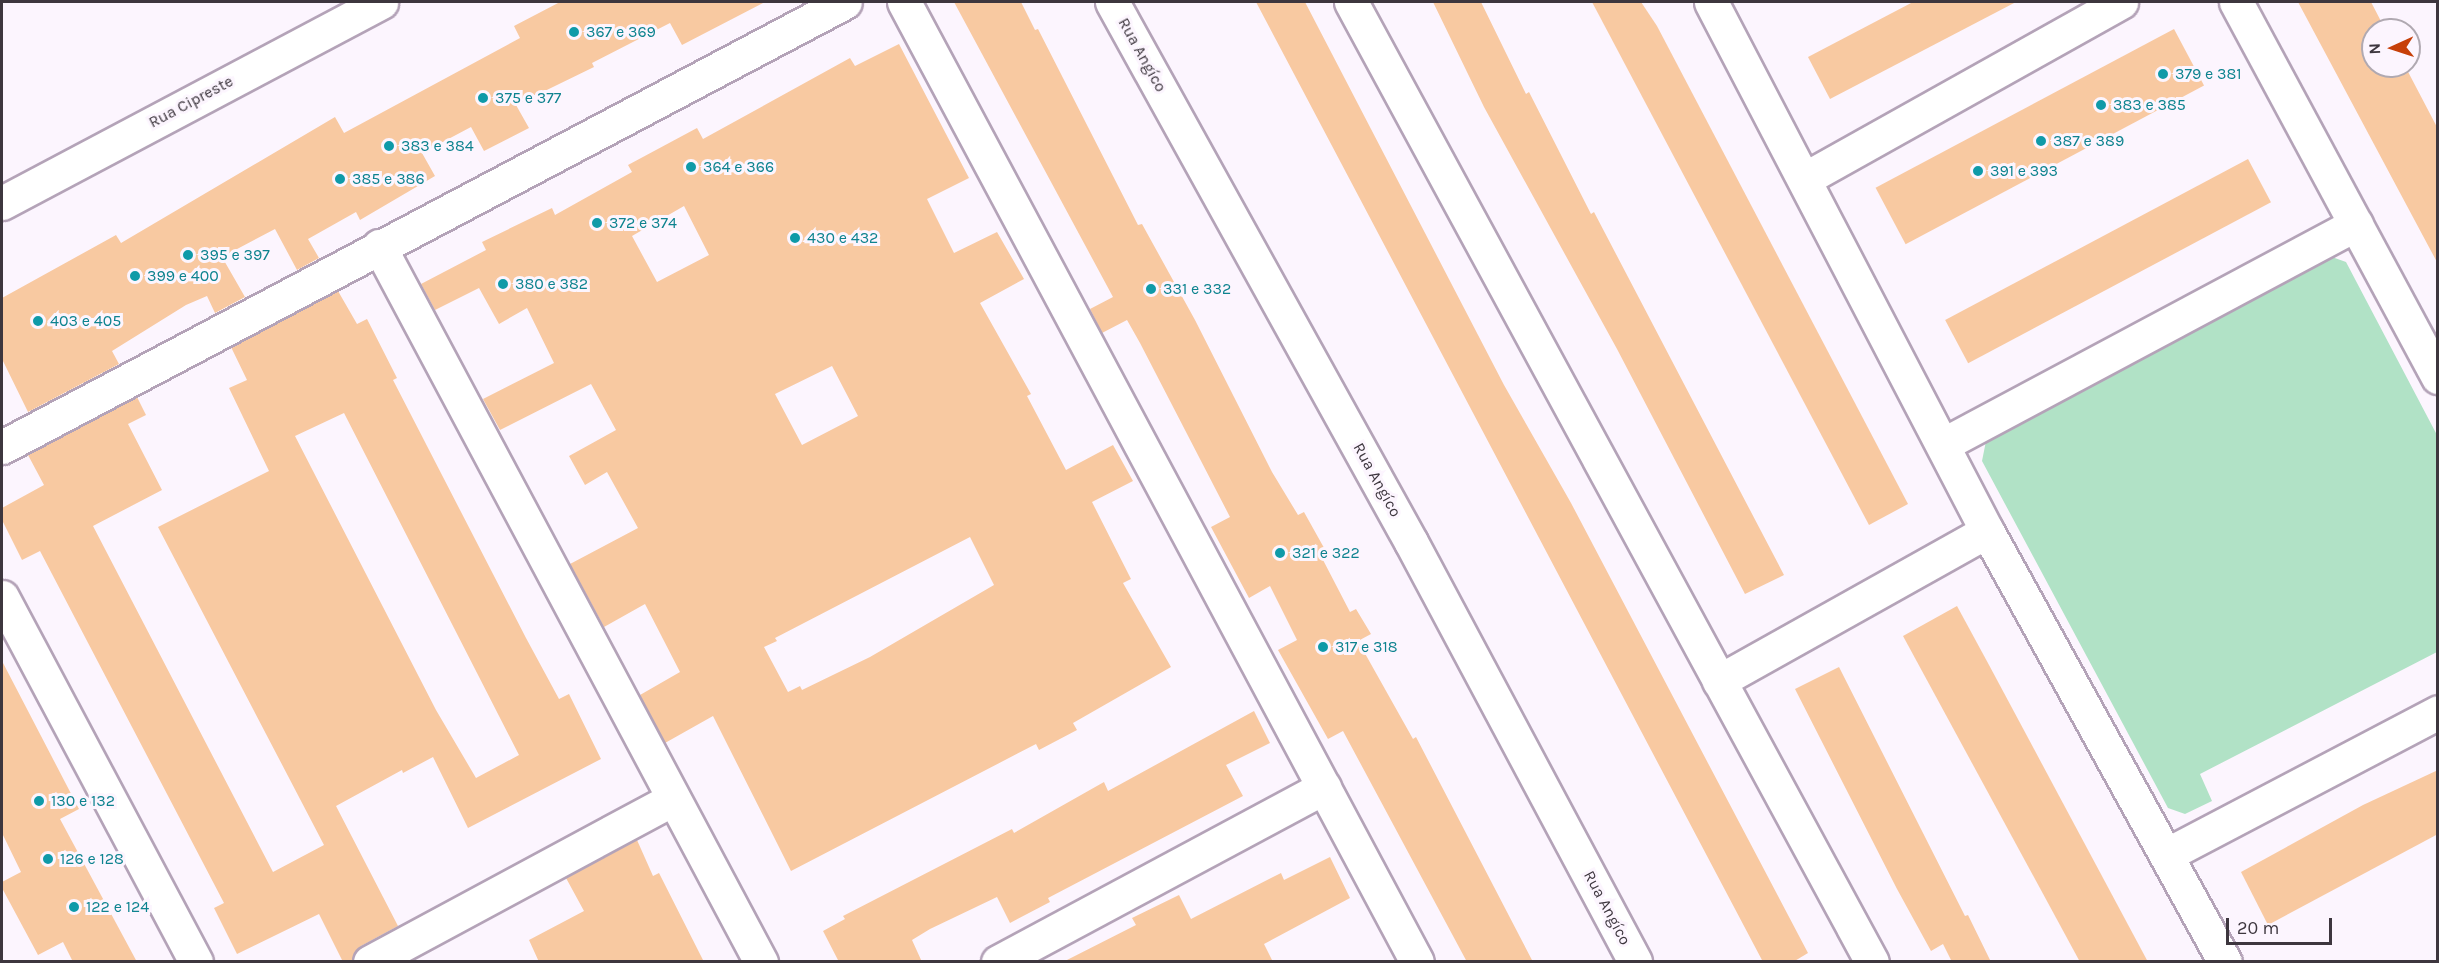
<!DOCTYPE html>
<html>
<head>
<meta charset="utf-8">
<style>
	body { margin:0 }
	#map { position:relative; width:2439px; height:963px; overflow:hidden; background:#fcf5fe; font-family:Karla,sans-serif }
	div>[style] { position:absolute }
	.green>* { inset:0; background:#b1e2c6 }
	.building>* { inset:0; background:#f8c9a1; transform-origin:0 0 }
	.roads { filter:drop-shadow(2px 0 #b4a3b8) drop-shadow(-2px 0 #b4a3b8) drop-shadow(0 2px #b4a3b8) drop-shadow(0 -2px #b4a3b8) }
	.minor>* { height:33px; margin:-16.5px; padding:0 16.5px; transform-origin:16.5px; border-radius:16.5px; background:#fff }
	.dots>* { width:16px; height:16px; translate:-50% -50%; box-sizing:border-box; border:3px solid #fcf5fe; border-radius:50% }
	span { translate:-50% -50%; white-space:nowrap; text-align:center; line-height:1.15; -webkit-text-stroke:6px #fcf5fe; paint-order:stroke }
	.culture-label { font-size:16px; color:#0d838f }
	.left { translate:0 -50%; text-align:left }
	.street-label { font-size:16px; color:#3d363e }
	.frame { position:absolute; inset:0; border:3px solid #3d363e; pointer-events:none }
	.north { position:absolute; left:2361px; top:18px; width:60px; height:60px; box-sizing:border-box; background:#fcf5fe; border:2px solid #b0a9b1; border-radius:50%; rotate:267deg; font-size:16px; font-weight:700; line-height:24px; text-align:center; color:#3d363e }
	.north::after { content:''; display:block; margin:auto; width:21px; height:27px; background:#c74009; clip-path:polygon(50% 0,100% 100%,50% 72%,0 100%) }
	.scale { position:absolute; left:2226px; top:918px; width:106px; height:27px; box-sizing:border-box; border:3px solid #3d363e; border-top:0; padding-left:8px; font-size:18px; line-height:21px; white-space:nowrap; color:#3d363e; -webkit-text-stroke:4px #fcf5fe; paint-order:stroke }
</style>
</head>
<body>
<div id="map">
	<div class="green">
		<i style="clip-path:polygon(2332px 257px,2346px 262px,2437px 435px,2437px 652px,2200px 774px,2212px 801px,2185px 814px,2168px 808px,1982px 461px,1986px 441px)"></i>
	</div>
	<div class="building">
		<i style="clip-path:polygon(560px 2px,765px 2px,682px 45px,670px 23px,592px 63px,594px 67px,516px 105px,529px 128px,484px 151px,471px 127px,422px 153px,435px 176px,360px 220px,356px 212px,308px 239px,319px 258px,297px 270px,275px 229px,222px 257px,245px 297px,215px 313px,207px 296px,186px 305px,112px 351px,119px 364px,28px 412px,2px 359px,2px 298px,116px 235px,121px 243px,335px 117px,344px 133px,520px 38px,514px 26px)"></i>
		<i style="clip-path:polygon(954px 2px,1021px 2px,1035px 30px,1038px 29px,1138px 225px,1142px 224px,1195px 320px,1272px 472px,1298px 515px,1304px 512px,1328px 555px,1322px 558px,1350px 612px,1356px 609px,1371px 634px,1358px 641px,1413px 739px,1416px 737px,1533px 962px,1467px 962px,1343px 731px,1328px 739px,1278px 650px,1297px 640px,1270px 586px,1249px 598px,1211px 527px,1230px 517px,1140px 343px,1127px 320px,1102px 333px,1090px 309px,1113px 297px)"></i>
		<i style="clip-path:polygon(1256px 2px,1305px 2px,1504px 385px,1571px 503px,1808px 953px,1793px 962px,1763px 962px)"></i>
		<i style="clip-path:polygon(1433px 2px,1481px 2px,1526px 94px,1529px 92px,1591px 214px,1594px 212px,1784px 575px,1745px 594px,1617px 349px,1484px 107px)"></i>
		<i style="clip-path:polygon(1592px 2px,1641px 2px,1657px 26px,1908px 504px,1869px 525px)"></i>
		<i style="clip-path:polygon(1913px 2px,2016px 2px,1830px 99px,1808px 57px)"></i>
		<i style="clip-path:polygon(2298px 2px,2371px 2px,2384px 27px,2386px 30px,2373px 30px,2373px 66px,2405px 66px,2438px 129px,2438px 264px)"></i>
		<i style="left:2174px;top:29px;width:64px;height:338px;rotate:62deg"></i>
		<i style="clip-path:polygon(evenodd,899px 44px,969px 178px,927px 199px,954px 253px,997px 232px,1024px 279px,980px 303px,1031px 394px,1027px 396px,1066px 470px,1113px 445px,1133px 481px,1092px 502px,1131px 579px,1123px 583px,1171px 667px,1073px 723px,1077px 730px,1039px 750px,1036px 744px,791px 871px,713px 716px,665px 743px,640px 695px,680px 672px,645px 604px,604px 627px,570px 564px,638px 528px,607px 472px,585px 485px,569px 456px,616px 430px,591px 384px,500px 430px,483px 399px,554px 363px,527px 308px,499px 324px,479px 288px,435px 310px,421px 284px,486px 250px,482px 242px,552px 208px,555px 215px,632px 172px,628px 165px,697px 128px,703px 139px,850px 58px,855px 66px,899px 44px,684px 206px,709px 255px,657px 282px,632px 236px,684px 206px,899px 44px,832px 366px,858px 416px,802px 445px,775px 394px,832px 366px,899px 44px,970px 537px,994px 585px,870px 657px,802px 690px,800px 686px,788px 692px,764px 647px,777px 641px,775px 638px,970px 537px)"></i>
		<i style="left:2248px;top:159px;width:49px;height:343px;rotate:62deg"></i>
		<i style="clip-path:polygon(evenodd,338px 291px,357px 324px,367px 319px,397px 378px,393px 380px,526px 638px,559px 699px,569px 694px,601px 759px,468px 828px,433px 757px,403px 773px,402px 770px,336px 806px,398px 926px,361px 946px,351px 962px,343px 962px,319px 914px,237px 954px,214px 908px,224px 903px,40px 551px,22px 560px,2px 520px,2px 508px,44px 485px,28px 455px,137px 397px,146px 415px,128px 424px,162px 490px,93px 526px,273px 872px,324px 845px,158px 527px,269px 471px,229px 388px,247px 380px,231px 347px,338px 291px,344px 413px,519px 755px,476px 778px,436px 710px,295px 436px,344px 413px)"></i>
		<i style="clip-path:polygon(1957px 606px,1989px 665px,2148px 962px,2080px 962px,1903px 636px)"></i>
		<i style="clip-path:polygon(2px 661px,79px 809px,60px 819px,137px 962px,73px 962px,63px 942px,38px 955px,2px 888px,2px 882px,21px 872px,2px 833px)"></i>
		<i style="clip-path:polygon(1839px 667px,1965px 916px,1968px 915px,1991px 962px,1952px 962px,1943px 944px,1931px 951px,1897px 889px,1795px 689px)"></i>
		<i style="clip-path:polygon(1254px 711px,1270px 743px,1226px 765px,1243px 796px,1048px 898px,1050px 902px,1010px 923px,997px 897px,930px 929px,912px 940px,922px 962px,839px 962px,823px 931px,845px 919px,843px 916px,1012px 829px,1014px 833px,1104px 782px,1108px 791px)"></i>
		<i style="clip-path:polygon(2438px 770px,2438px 834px,2268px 925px,2241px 872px,2363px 805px)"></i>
		<i style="clip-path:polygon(637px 840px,653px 876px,659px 873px,704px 962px,539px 962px,529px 940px,584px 911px,566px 878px)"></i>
		<i style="clip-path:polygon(1330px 857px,1350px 898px,1264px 944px,1273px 962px,1063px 962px,1136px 925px,1132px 918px,1179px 895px,1191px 919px,1281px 873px,1284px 880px)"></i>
	</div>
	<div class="roads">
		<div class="minor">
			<i style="left:904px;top:2px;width:1088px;rotate:61.88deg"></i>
			<i style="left:1112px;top:2px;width:617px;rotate:61.03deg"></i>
			<i style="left:1411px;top:542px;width:476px;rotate:61.9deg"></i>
			<i style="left:1351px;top:2px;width:1092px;rotate:61.51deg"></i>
			<i style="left:1711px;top:2px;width:597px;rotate:62.45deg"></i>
			<i style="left:1987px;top:531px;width:492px;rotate:61.1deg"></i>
			<i style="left:2236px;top:2px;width:426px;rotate:61.7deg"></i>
			<i style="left:1806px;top:178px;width:361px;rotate:-29.2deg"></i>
			<i style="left:2px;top:203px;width:429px;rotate:-27.9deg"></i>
			<i style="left:379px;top:246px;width:812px;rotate:61.92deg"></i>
			<i style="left:1944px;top:444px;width:467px;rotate:-28.1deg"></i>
			<i style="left:2px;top:447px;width:953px;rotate:-27.83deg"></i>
			<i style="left:2px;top:597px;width:413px;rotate:62deg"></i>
			<i style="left:1719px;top:681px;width:307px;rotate:-29.2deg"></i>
			<i style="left:2168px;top:854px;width:305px;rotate:-27.7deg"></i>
			<i style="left:370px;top:962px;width:344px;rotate:-28.3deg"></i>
			<i style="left:998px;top:962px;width:370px;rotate:-28.2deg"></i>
		</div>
	</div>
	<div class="dots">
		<i style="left:574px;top:32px;background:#0f9aa8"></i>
		<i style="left:2163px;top:74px;background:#0f9aa8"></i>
		<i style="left:483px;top:98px;background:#0f9aa8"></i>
		<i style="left:2101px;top:105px;background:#0f9aa8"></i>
		<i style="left:2041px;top:141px;background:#0f9aa8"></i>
		<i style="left:389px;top:146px;background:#0f9aa8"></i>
		<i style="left:691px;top:167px;background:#0f9aa8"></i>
		<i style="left:1978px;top:171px;background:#0f9aa8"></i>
		<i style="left:340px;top:179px;background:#0f9aa8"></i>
		<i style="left:597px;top:223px;background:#0f9aa8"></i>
		<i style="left:795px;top:238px;background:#0f9aa8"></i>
		<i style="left:188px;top:255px;background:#0f9aa8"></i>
		<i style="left:135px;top:276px;background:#0f9aa8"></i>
		<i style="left:503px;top:284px;background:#0f9aa8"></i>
		<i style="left:1151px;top:289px;background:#0f9aa8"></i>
		<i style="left:38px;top:321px;background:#0f9aa8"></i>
		<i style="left:1280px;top:553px;background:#0f9aa8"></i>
		<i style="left:1323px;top:647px;background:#0f9aa8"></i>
		<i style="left:39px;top:801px;background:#0f9aa8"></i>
		<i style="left:48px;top:859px;background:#0f9aa8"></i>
		<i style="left:74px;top:907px;background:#0f9aa8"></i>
	</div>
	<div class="culture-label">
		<span class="left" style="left:586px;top:32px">367 e 369</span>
		<span class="left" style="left:2175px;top:74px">379 e 381</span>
		<span class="left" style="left:495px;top:98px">375 e 377</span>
		<span class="left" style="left:2113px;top:105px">383 e 385</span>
		<span class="left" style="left:2053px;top:141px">387 e 389</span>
		<span class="left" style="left:401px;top:146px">383 e 384</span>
		<span class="left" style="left:703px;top:167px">364 e 366</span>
		<span class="left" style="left:1990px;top:171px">391 e 393</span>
		<span class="left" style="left:352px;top:179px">385 e 386</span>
		<span class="left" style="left:609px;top:223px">372 e 374</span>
		<span class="left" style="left:807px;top:238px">430 e 432</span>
		<span class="left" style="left:200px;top:255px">395 e 397</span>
		<span class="left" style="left:147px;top:276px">399 e 400</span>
		<span class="left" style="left:515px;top:284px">380 e 382</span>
		<span class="left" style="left:1163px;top:289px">331 e 332</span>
		<span class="left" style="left:50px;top:321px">403 e 405</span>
		<span class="left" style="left:1292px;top:553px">321 e 322</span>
		<span class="left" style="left:1335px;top:647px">317 e 318</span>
		<span class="left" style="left:51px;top:801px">130 e 132</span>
		<span class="left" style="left:60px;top:859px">126 e 128</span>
		<span class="left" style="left:86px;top:907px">122 e 124</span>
	</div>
	<div class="street-label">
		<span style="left:1142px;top:55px;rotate:61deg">Rua Angíco</span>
		<span style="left:191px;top:102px;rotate:-28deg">Rua Cipreste</span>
		<span style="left:1377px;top:480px;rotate:61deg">Rua Angíco</span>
		<span style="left:1607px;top:908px;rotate:62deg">Rua Angíco</span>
	</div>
	<div class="frame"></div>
	<div class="north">N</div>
	<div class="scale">20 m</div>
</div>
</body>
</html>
